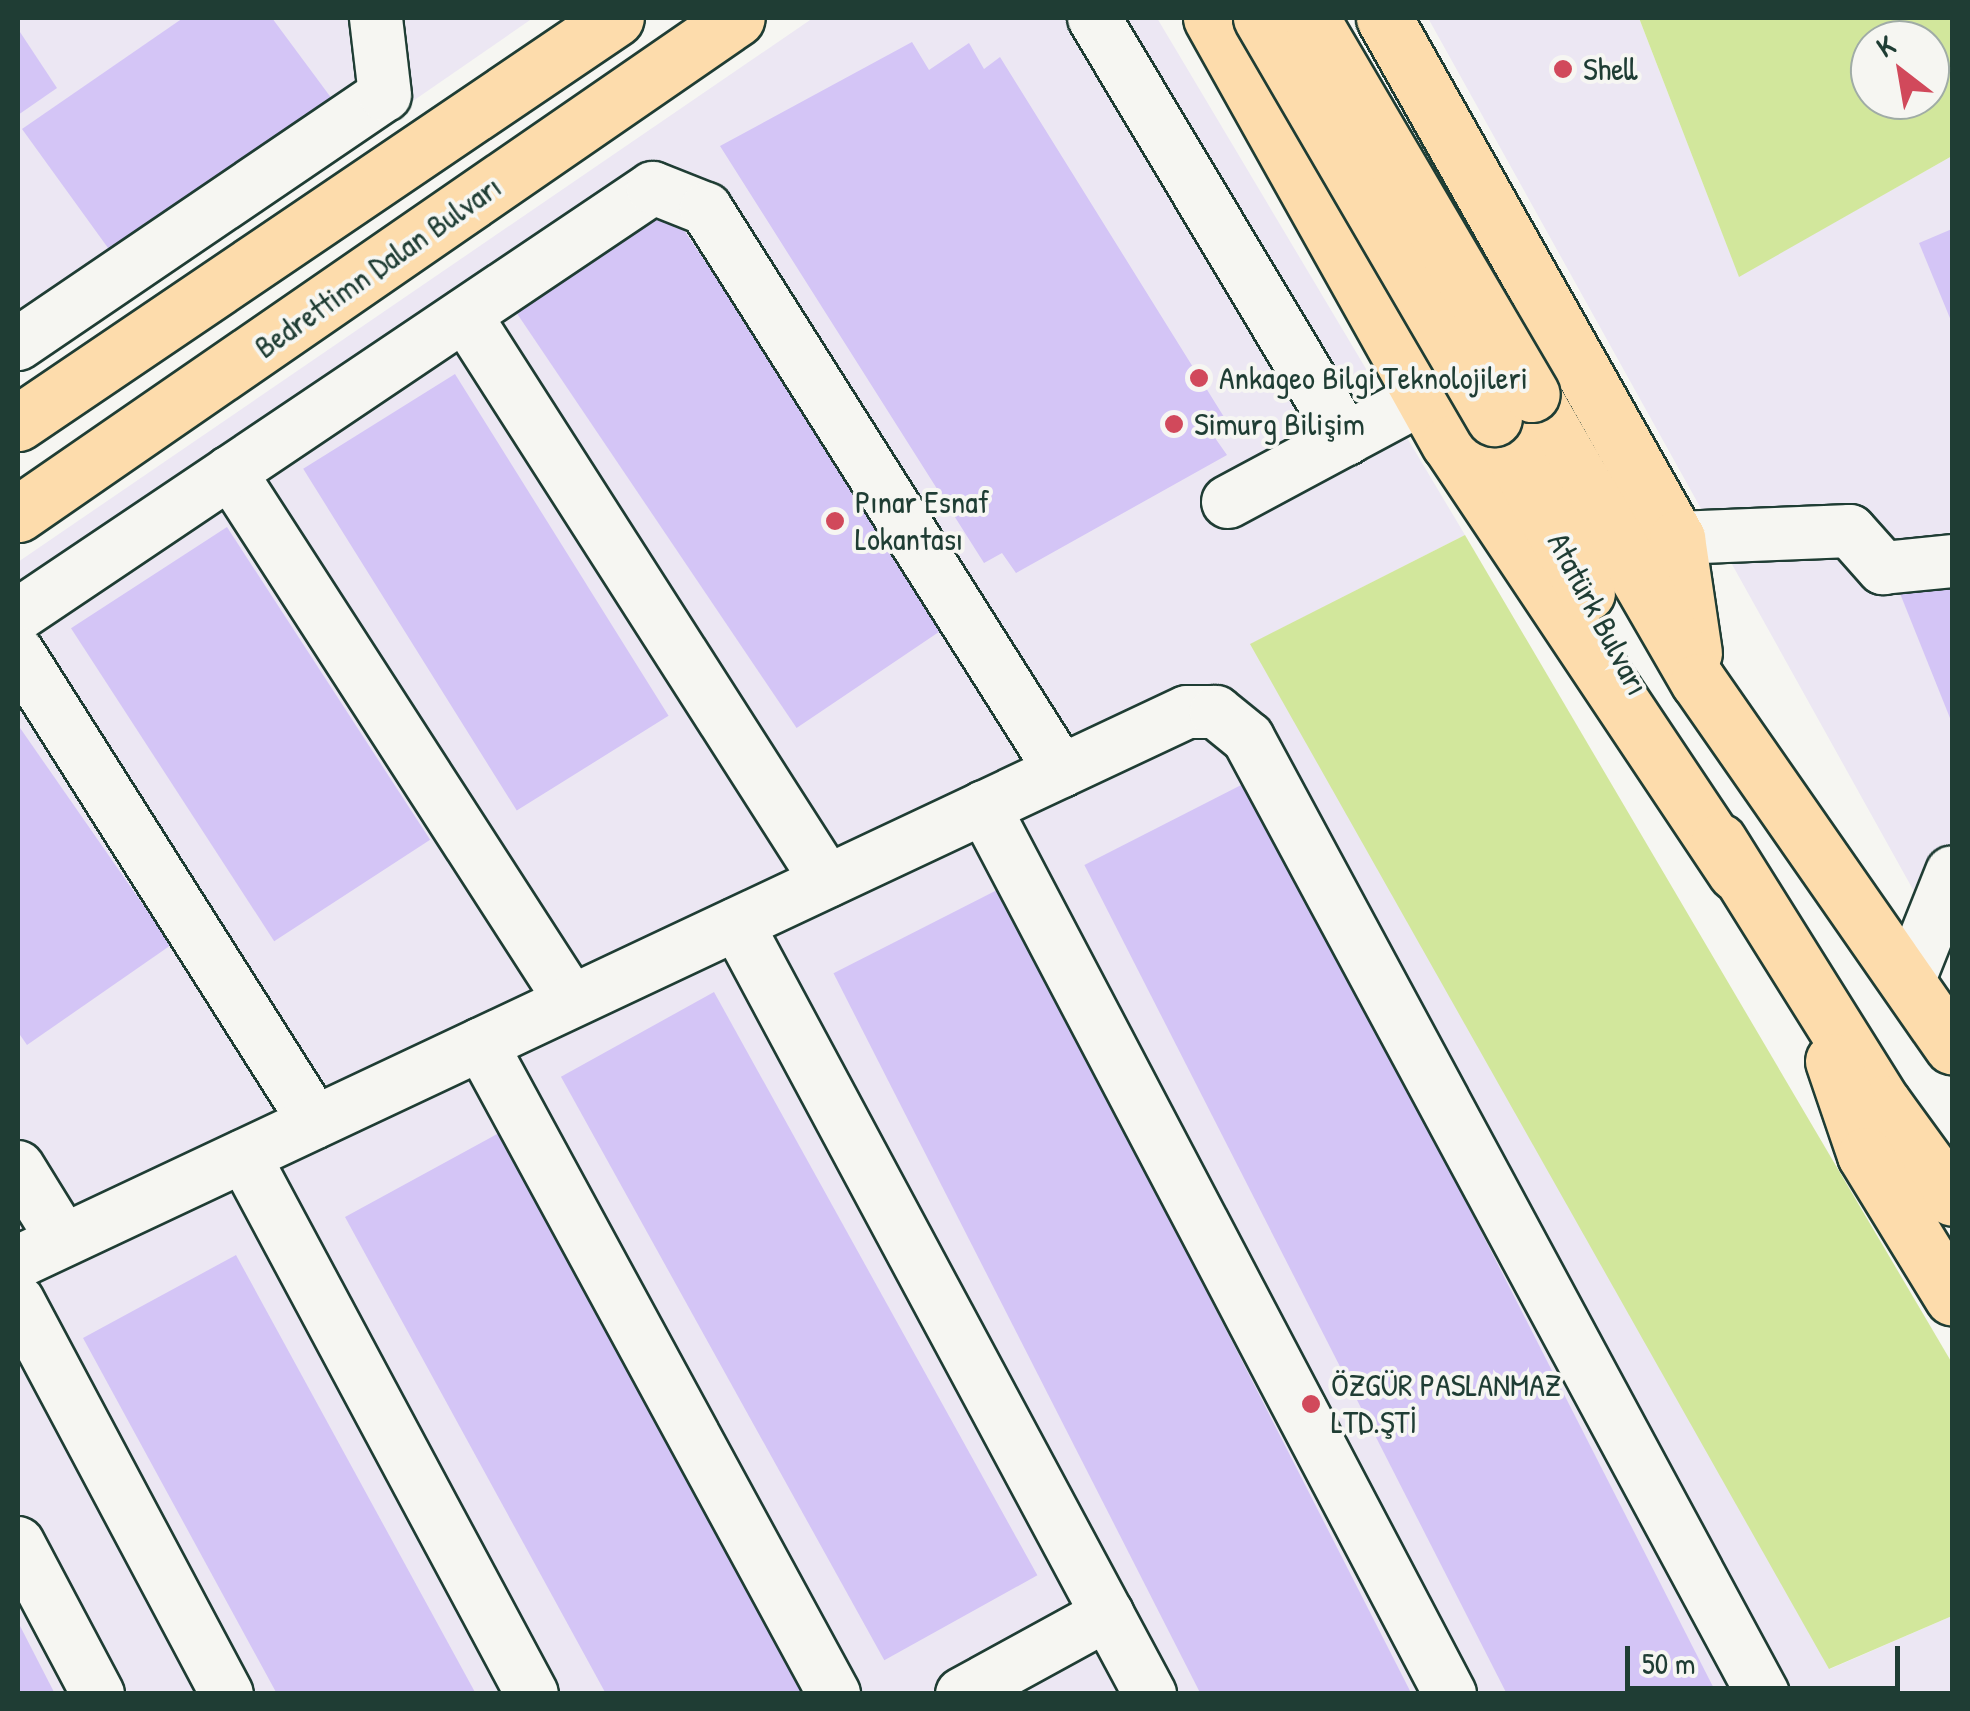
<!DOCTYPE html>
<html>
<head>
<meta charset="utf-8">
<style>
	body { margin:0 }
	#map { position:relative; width:1970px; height:1711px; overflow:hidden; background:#f6f6f2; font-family:"Patrick Hand",sans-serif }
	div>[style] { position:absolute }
	.built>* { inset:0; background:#ece7f3 }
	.green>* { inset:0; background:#d2e79c }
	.building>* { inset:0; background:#d4c5f6; transform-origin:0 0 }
	.roads { filter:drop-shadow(2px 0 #1f3d34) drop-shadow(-2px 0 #1f3d34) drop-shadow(0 2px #1f3d34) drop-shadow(0 -2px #1f3d34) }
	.minor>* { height:52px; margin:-26px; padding:0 26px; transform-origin:26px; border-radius:26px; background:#f6f6f2 }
	.major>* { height:55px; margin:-27.5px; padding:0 27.5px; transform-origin:27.5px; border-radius:27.5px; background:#fddcac }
	.bridges { filter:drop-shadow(2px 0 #1f3d34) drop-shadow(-2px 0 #1f3d34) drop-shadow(0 2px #1f3d34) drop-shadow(0 -2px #1f3d34) }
	.major-bridge>* { height:55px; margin:-27.5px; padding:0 27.5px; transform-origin:27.5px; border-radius:27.5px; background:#fddcac }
	.dots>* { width:28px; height:28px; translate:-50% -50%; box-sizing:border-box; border:5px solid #f6f6f2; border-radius:50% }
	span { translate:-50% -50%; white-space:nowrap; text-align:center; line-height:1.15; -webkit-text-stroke:8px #f6f6f2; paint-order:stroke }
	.poi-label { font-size:32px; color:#1f3d34 }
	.left { translate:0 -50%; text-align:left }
	.street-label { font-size:32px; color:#1f3d34 }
	.frame { position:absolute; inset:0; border:20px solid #1f3d34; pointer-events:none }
	.north { position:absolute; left:1850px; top:20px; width:100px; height:100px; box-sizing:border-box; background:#f6f6f2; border:2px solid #a0aca6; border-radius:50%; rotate:329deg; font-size:28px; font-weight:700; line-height:40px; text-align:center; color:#1f3d34 }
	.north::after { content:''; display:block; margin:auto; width:35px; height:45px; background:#d1495b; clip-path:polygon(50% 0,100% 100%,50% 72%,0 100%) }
	.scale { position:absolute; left:1625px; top:1646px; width:275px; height:45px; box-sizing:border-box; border:5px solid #1f3d34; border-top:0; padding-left:12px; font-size:30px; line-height:35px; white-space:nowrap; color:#1f3d34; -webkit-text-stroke:8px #f6f6f2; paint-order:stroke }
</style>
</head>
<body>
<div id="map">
	<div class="built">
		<i style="clip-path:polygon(18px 18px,533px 18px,18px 374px)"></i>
		<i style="clip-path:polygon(813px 18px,1157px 18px,1465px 535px,1251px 644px,1830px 1669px,1952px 1616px,1952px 1693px,18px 1694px,18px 562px)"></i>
		<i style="clip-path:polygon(1428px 18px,1639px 18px,1739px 276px,1952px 156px,1952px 896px,1921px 904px)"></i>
	</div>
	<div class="green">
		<i style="clip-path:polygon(evenodd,1639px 18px,1952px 18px,1952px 156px,1739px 277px,1639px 18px,1870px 40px,1930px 40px,1930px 100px,1870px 100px,1870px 40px)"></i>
		<i style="clip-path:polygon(1465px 535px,1952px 1363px,1952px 1616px,1829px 1669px,1250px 644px)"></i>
	</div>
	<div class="building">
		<i style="clip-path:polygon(183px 18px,272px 18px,335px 103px,116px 259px,22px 129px)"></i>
		<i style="clip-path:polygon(18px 29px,57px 88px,18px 115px)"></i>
		<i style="clip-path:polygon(912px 42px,929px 70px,969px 43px,984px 69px,1000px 57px,1229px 425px,1213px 435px,1227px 455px,1016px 573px,1002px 553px,984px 563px,720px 146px)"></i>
		<i style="left:667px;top:205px;width:506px;height:185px;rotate:56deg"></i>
		<i style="clip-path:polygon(1952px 229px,1952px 323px,1919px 243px)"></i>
		<i style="left:455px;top:374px;width:403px;height:179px;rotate:58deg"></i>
		<i style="left:227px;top:527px;width:373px;height:186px;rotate:57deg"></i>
		<i style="clip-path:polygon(1952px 564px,1952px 723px,1897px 586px)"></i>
		<i style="clip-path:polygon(18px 725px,171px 945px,27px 1045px,18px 1032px)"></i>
		<i style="left:1251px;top:780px;width:1029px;height:187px;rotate:63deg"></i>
		<i style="left:1001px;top:888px;width:907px;height:188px;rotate:63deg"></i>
		<i style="left:714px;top:992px;width:667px;height:175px;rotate:61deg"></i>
		<i style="clip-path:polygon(499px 1133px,805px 1694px,606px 1694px,345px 1217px)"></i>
		<i style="clip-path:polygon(236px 1255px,476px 1694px,277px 1694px,83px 1338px)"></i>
		<i style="clip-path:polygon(18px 1622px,55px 1694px,18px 1694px)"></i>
	</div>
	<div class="roads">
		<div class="minor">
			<i style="left:1094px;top:18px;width:491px;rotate:59.1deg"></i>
			<i style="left:465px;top:315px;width:672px;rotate:57.4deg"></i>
			<i style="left:18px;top:344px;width:443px;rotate:-34.2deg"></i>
			<i style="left:385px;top:95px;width:78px;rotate:-96.7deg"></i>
			<i style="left:230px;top:472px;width:629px;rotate:57.19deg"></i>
			<i style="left:1228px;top:502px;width:222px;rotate:-28.2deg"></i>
			<i style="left:1677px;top:538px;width:173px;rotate:-2.3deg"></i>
			<i style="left:1850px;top:531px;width:50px;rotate:48.3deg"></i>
			<i style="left:1883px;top:568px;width:69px;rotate:-5.8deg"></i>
			<i style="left:18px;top:615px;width:765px;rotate:-33.92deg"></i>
			<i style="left:653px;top:188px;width:57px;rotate:21.6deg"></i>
			<i style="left:706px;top:209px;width:665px;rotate:57.72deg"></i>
			<i style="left:18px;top:653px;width:555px;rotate:57.66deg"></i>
			<i style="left:984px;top:807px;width:1002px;rotate:62.28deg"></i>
			<i style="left:737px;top:924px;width:874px;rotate:61.79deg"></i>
			<i style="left:1908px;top:982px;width:118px;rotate:-68.2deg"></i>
			<i style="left:481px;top:1044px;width:740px;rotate:61.49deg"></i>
			<i style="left:244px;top:1156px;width:610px;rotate:61.84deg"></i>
			<i style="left:18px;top:1167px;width:86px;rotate:58.3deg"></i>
			<i style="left:18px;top:1262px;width:1292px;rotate:-25.2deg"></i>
			<i style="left:1187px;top:712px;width:29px"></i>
			<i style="left:1216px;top:712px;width:41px;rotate:39.1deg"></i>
			<i style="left:1248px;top:738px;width:1086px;rotate:61.69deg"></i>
			<i style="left:18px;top:1301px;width:445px;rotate:62deg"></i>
			<i style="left:18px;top:1543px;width:171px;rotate:62.1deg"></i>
			<i style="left:962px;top:1694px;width:166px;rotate:-28.7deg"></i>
		</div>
		<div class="major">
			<i style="left:1211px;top:18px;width:487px;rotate:60.8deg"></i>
			<i style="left:1449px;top:443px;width:516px;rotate:56.31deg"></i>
			<i style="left:1384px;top:18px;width:597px;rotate:60.6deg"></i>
			<i style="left:1677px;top:538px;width:116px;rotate:81.6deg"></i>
			<i style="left:1532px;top:394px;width:332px;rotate:60deg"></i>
			<i style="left:1698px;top:681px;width:445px;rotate:55.2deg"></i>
			<i style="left:1494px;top:418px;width:198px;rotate:62deg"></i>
			<i style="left:18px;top:423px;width:722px;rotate:-34.11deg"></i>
			<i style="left:18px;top:514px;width:873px;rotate:-34.6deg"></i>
			<i style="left:1719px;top:841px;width:309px;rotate:58deg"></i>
			<i style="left:1883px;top:1103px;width:117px;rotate:54deg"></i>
			<i style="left:1833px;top:1061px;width:99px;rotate:71.2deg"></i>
			<i style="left:1865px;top:1155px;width:167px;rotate:58.5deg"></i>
		</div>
	</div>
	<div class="bridges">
		<div class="major-bridge">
			<i style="left:1261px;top:18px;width:463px;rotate:59.8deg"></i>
			<i style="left:1311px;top:18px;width:436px;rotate:59.6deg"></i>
		</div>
	</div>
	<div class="dots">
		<i style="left:1563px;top:69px;background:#d1495b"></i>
		<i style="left:1199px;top:378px;background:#d1495b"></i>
		<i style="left:1174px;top:424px;background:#d1495b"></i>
		<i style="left:835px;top:521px;background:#d1495b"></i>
		<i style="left:1311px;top:1404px;background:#d1495b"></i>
	</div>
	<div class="poi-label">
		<span class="left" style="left:1583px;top:69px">Shell</span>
		<span class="left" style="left:1219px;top:378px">Ankageo Bilgi Teknolojileri</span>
		<span class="left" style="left:1194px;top:424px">Simurg Bilişim</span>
		<span class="left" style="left:855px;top:521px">Pınar Esnaf<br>Lokantası</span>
		<span class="left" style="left:1331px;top:1404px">ÖZGÜR PASLANMAZ<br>LTD.ŞTİ</span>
	</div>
	<div class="street-label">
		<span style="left:378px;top:267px;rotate:-35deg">Bedrettimn Dalan Bulvarı</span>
		<span style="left:1598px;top:614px;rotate:62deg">Atatürk Bulvarı</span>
	</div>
	<div class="frame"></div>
	<div class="north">K</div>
	<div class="scale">50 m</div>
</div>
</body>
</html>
